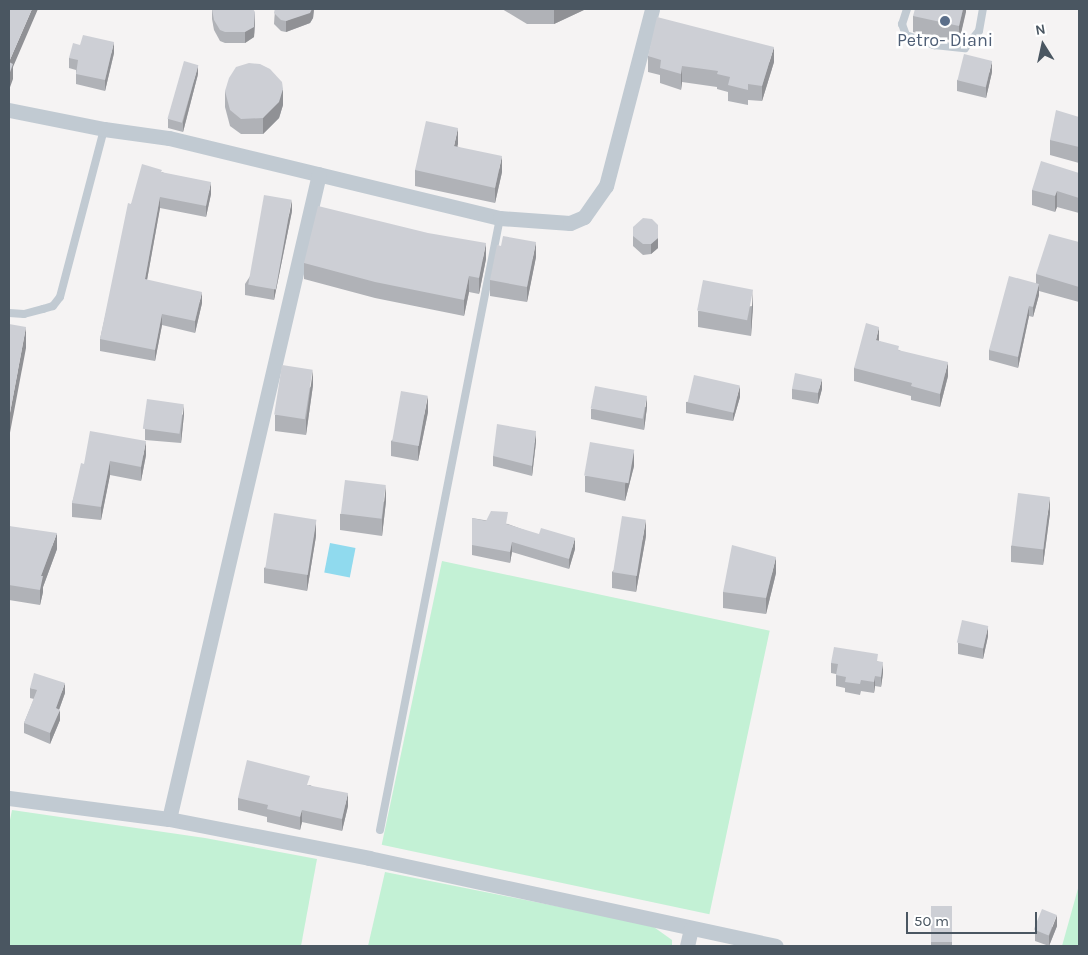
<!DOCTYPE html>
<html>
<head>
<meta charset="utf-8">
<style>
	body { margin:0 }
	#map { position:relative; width:1088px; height:955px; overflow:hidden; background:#f5f3f3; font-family:Karla,sans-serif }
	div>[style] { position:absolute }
	.green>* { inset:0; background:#c3f1d5; transform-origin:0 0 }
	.water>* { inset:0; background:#90daee; transform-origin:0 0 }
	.service>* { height:8px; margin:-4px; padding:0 4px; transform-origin:4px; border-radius:4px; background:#c1cad2 }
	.minor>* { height:15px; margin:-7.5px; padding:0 7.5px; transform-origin:7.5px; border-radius:7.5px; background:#c1cad2 }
	.wall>* { inset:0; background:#b0b2b7; transform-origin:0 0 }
	.shaded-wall>* { inset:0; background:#909195 }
	.building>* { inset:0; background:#cdcfd5; transform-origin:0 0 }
	.dots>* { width:14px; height:14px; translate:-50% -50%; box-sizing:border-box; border:2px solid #fff; border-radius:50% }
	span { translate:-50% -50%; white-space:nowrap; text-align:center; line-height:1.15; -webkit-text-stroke:5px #fff; paint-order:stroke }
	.service-label { font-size:18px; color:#4e5e75 }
	.frame { position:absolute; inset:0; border:10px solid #4a5661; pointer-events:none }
	.north { position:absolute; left:1018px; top:20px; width:50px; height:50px; -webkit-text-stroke:4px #fff; paint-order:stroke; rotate:350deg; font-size:14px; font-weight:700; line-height:20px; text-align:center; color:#4a5661 }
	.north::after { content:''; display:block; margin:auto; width:18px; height:22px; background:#4a5661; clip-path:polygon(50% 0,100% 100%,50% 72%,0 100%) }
	.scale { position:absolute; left:906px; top:912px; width:131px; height:22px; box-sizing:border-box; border:2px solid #4a5661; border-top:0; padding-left:6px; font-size:15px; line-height:18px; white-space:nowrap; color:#4a5661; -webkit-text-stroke:4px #fff; paint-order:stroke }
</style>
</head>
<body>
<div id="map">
	<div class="green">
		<i style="left:442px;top:561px;width:335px;height:290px;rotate:12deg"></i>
		<i style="clip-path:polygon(12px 810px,205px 838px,317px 859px,301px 946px,9px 946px,9px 825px)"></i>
		<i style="clip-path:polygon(385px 872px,651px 925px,672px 940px,672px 946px,368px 946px)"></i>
		<i style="clip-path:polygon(1079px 885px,1079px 946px,1062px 946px)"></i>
	</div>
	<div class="water">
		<i style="left:330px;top:543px;width:26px;height:30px;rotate:11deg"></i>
	</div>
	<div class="service">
		<i style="left:907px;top:9px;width:16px;rotate:108deg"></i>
		<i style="left:902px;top:24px;width:12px;rotate:70deg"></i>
		<i style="left:906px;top:35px;width:30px;rotate:20deg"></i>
		<i style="left:934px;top:45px;width:31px;rotate:6deg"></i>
		<i style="left:965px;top:48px;width:22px;rotate:-51deg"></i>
		<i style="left:979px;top:31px;width:22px;rotate:-80deg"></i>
		<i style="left:9px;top:313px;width:15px;rotate:4deg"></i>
		<i style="left:24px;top:314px;width:20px;rotate:-15deg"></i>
		<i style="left:43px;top:309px;width:10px;rotate:-17deg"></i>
		<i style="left:53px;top:306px;width:11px;rotate:-52deg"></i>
		<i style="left:60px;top:297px;width:174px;rotate:-75.3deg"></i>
		<i style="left:380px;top:830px;width:624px;rotate:-78.91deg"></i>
	</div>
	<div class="minor">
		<i style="left:9px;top:110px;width:97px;rotate:11.3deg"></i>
		<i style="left:104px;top:129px;width:66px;rotate:7.9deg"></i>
		<i style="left:169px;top:138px;width:341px;rotate:13.6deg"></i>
		<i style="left:500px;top:218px;width:70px;rotate:4.1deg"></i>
		<i style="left:570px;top:223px;width:15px;rotate:-23deg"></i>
		<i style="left:584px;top:217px;width:38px;rotate:-55deg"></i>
		<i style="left:606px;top:186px;width:183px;rotate:-75.4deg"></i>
		<i style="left:9px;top:798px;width:161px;rotate:7.5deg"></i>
		<i style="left:169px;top:819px;width:204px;rotate:11deg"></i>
		<i style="left:369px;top:858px;width:416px;rotate:12.2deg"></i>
		<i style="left:169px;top:819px;width:662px;rotate:-76.91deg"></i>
		<i style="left:687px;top:946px;width:17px;rotate:-77deg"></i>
	</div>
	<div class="wall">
		<i style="clip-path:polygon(212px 9px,255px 23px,254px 37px,245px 43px,225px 43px,220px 41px,214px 30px,212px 19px)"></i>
		<i style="clip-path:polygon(275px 9px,314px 9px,313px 18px,310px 23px,286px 32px,281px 31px,274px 24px)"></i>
		<i style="clip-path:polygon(502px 9px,586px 9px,554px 24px,527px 24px)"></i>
		<i style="clip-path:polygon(966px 9px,959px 42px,913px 32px,913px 16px)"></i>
		<i style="clip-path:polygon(114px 53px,105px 91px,76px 84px,76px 70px,69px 68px,69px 58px)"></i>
		<i style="clip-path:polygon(648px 56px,774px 62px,762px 101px,748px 100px,748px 105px,728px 101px,728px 92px,717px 89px,717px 87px,682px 82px,681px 90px,660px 83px,660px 75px,648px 72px)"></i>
		<i style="clip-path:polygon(992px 72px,986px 98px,957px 91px,957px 80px)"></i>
		<i style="clip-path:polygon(198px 74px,183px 132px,168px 128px,168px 119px)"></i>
		<i style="clip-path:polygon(225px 91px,283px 105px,279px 118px,263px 134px,241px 134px,230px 126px,225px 107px)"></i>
		<i style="clip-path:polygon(1079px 117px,1079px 163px,1050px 155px,1050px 140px)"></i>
		<i style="clip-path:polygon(458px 144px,457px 146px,502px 172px,495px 203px,415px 186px,415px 170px)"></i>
		<i style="clip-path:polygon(162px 172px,211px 194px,206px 217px,160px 208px,147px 280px,202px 303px,195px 333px,162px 325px,155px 361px,100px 351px,100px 339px,131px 204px)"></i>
		<i style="clip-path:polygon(1079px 173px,1079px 213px,1057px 207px,1055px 212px,1032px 205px,1032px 190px)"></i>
		<i style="clip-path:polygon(292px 211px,274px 300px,245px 295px,245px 284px)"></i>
		<i style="clip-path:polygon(658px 225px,658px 248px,651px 254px,643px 255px,633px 246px,633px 227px)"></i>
		<i style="clip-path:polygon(1079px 242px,1079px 302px,1039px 291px,1039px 295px,1033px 317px,1029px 316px,1018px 368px,989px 360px,989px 350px,1036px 283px,1036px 274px)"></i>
		<i style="clip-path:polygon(536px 257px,527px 302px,490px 296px,490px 280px)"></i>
		<i style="clip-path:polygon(486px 259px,479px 294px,469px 292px,464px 316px,375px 298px,304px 279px,304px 263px)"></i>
		<i style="clip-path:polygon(753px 306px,751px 336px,698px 327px,698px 311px)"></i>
		<i style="clip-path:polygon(879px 341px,899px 350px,948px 376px,940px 407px,911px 400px,911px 396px,854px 381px,854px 368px)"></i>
		<i style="clip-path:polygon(313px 385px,306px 435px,275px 431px,275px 415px)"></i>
		<i style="clip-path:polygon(792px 389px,822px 389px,818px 404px,792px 399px)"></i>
		<i style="clip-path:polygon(740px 397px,733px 421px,686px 413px,686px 402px)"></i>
		<i style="clip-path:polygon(647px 407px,644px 430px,591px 419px,591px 409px)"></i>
		<i style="clip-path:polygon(428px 412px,418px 461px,391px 456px,391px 441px)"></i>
		<i style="clip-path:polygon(184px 414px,181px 443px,145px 440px,145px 429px)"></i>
		<i style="clip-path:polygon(536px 442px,532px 476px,493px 466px,493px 456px)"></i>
		<i style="clip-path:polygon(146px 455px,141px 481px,110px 475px,101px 520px,72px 517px,72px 503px,84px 464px)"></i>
		<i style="clip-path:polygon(634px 466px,625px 501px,585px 492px,585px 476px)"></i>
		<i style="clip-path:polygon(386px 501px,382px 536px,340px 530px,340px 514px)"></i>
		<i style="clip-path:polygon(1050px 513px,1043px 565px,1011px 562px,1011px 546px)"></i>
		<i style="clip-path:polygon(472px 518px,508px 524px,575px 549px,569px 569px,512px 552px,510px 563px,472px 555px)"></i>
		<i style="clip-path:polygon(9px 526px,57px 549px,43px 587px,43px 592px,40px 605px,9px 600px)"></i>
		<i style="clip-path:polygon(316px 536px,307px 591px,264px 583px,264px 568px)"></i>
		<i style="clip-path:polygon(646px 536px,636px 592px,612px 588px,612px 572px)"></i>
		<i style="clip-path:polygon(776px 573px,766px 614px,723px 608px,723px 592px)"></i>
		<i style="clip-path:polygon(988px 636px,983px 659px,958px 654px,958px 643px)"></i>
		<i style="clip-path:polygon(878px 661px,883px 673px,881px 687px,875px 686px,874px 693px,861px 691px,860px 695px,845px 692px,845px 688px,836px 686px,836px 674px,831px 673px,831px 663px)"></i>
		<i style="clip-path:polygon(30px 688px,65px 693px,59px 710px,60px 720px,50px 744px,24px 733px,24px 723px,34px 699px,30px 698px)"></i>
		<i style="clip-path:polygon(310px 785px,348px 806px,342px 831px,302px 822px,300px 830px,267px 822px,267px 817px,238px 810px,238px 798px)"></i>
		<i style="left:931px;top:906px;width:21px;height:40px"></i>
		<i style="clip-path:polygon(1057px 926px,1049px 946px,1035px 941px,1035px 930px)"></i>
	</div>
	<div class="shaded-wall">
		<i style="clip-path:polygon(32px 9px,38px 9px,13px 67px,13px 79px,9px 90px,9px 62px)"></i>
		<i style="clip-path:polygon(312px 9px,314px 9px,313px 18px,310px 23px,286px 32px,286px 21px)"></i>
		<i style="clip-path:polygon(554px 9px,586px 9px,554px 24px)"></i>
		<i style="clip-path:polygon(963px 9px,966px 9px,966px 12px,959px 42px,959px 26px)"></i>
		<i style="clip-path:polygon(255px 12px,255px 23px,254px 37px,245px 43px,245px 32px)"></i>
		<i style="clip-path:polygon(114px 42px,114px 53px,105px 91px,105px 80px)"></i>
		<i style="clip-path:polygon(774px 47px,774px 62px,762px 101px,762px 86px)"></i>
		<i style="clip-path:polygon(992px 61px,992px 72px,986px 98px,986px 87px)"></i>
		<i style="clip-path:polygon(198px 65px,198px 74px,183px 132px,183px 122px)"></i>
		<i style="clip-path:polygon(682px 66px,682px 82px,681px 90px,681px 74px)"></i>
		<i style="clip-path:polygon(283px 89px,283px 105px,279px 118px,263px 134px,263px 118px)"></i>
		<i style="clip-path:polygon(458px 128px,458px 144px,454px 161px,454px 146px)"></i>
		<i style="clip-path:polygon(502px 156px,502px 172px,495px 203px,495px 188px)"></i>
		<i style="clip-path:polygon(211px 182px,211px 194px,206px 217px,206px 206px)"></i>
		<i style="clip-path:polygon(1057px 191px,1057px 207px,1055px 212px,1055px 196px)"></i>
		<i style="clip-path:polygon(160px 197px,160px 208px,145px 291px,145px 279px)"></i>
		<i style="clip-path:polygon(292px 200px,292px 211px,274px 300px,274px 290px)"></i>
		<i style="clip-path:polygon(658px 238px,658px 248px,651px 254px,651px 244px)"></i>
		<i style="clip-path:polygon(536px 242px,536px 257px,527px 302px,527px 287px)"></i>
		<i style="clip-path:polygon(486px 243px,486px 259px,479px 294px,479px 278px)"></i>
		<i style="clip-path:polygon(469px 276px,469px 292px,464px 316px,464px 300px)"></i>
		<i style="clip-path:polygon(1039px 284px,1039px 295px,1033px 317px,1033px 307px)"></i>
		<i style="clip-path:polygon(753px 290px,753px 306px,751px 336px,751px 321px)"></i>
		<i style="clip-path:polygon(202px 292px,202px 303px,195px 333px,195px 321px)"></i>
		<i style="clip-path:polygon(1029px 306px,1029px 316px,1018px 368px,1018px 357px)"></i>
		<i style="clip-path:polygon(162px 314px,162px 325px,155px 361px,155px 350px)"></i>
		<i style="clip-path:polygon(26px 327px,26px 348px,9px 438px,9px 418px)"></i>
		<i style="clip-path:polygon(879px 327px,879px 340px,876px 354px,876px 340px)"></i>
		<i style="clip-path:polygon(948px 362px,948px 376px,940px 407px,940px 394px)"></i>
		<i style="clip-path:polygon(313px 370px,313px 385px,306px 435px,306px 420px)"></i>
		<i style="clip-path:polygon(822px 379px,822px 389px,818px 404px,818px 393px)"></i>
		<i style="clip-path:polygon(740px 386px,740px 397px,733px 421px,733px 411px)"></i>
		<i style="clip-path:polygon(428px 396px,428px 412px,418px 461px,418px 446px)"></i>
		<i style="clip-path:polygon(647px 396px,647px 407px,644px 430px,644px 419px)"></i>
		<i style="clip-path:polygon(184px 404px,184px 414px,181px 443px,181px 432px)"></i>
		<i style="clip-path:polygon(536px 431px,536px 442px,532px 476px,532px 466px)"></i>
		<i style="clip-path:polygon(146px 441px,146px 455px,141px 481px,141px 467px)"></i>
		<i style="clip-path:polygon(634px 450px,634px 466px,625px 501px,625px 485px)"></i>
		<i style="clip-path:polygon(110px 461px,110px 475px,101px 520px,101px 507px)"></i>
		<i style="clip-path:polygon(386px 485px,386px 501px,382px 536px,382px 520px)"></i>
		<i style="clip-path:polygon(1050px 497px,1050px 513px,1043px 565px,1043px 550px)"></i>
		<i style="clip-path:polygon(316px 520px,316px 536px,307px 591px,307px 575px)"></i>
		<i style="clip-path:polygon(646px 520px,646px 536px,636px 592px,636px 576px)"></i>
		<i style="clip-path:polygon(57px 533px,57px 549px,43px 587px,43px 592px,40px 605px,40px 590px,41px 576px)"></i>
		<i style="clip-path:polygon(575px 538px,575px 549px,569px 569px,569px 559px)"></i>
		<i style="clip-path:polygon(512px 542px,512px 552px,510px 563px,510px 552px)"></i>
		<i style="clip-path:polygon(776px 557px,776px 573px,766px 614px,766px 598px)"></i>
		<i style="clip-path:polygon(988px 626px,988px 636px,983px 659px,983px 649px)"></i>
		<i style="clip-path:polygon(883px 662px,883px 673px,881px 687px,881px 677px)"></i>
		<i style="clip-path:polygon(875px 676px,875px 686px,874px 693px,874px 682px)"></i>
		<i style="clip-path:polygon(65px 683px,65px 693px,56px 718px,60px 710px,60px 720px,50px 744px,50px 733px,56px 708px)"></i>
		<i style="clip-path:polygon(348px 793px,348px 806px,342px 831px,342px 819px)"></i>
		<i style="clip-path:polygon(302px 810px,302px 822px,300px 830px,300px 817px)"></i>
		<i style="clip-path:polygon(1057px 915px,1057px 926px,1049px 946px,1049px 936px)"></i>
	</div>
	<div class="building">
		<i style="clip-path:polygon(9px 9px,32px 9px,9px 62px,13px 64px,9px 75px)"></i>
		<i style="clip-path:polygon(212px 9px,253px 9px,255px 12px,254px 27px,245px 32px,225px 32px,220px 30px,214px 20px)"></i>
		<i style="clip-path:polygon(275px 9px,312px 9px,310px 13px,286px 21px,281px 20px,274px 13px)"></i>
		<i style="clip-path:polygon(915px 9px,963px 9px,959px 26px,913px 16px)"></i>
		<i style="clip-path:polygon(657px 17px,774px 47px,762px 86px,748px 84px,748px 90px,728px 85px,730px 77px,717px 74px,718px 71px,682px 66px,681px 74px,660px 68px,661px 60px,648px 56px)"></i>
		<i style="clip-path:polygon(83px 35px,114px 42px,105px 80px,76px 74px,78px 60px,69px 58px,73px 43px,80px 45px)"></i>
		<i style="left:964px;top:54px;width:29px;height:27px;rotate:14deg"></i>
		<i style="left:184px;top:61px;width:15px;height:60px;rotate:16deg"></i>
		<i style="clip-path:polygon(249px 63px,260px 64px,270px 69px,282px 82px,283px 89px,279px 102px,263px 118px,241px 119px,230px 110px,225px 91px,229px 78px,236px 67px)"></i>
		<i style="clip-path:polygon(1056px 110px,1079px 117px,1079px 147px,1050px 140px)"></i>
		<i style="clip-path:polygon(426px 121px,458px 128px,454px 146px,502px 156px,495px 188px,415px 170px)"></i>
		<i style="clip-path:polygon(1041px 161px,1079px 173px,1079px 198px,1057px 191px,1055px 196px,1032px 190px)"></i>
		<i style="clip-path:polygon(142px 164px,162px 170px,161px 172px,211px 182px,206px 206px,160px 197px,145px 279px,202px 292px,195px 321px,162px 314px,155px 350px,100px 339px,128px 203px,131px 204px)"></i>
		<i style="left:264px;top:195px;width:28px;height:91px;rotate:10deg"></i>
		<i style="clip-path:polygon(318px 206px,428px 233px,486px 243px,479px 278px,469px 276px,464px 300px,375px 282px,304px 263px)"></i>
		<i style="clip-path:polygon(643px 218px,652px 219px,658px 225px,658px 238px,651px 244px,643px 244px,633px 236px,633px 227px)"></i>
		<i style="clip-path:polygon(1049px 234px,1079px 242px,1079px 287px,1036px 274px)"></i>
		<i style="clip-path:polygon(503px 236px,536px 242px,527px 287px,490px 280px,497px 245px,501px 246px)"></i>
		<i style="clip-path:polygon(1009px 276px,1039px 284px,1033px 307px,1029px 306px,1018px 357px,989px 350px)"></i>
		<i style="left:703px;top:280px;width:51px;height:31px;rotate:11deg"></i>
		<i style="clip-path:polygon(866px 323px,879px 327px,876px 340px,899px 346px,898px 350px,948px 362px,940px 394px,911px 386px,912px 383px,854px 368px)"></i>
		<i style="clip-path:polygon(9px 324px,26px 327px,9px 418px)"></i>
		<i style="left:282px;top:365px;width:31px;height:50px;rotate:9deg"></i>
		<i style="clip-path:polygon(795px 373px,822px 379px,818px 393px,792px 389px)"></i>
		<i style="left:694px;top:375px;width:47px;height:28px;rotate:13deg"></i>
		<i style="left:595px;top:386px;width:53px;height:23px;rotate:11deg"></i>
		<i style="left:401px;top:391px;width:27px;height:51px;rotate:10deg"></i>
		<i style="left:147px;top:399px;width:37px;height:30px;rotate:8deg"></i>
		<i style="clip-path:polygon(497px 424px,536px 431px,532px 466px,493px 456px)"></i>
		<i style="clip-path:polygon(90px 431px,146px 441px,141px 467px,110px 461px,101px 507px,72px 503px,81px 463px,84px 464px)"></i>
		<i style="left:590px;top:442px;width:45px;height:34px;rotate:10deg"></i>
		<i style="left:345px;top:480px;width:41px;height:34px;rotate:7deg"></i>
		<i style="left:1018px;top:493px;width:32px;height:53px;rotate:7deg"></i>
		<i style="clip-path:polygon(491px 511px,508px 512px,506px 524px,539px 534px,541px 528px,575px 538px,569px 559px,512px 542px,510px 552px,472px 545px,472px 518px,486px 521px)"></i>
		<i style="left:274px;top:513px;width:43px;height:56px;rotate:9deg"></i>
		<i style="left:622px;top:516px;width:24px;height:57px;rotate:9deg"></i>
		<i style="clip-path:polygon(9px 526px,57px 533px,41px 576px,43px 576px,40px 590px,9px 585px)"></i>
		<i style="clip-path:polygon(732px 545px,776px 557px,766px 598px,723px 592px)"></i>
		<i style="left:962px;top:620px;width:27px;height:23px;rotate:13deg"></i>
		<i style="clip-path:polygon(834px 647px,878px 654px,877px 661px,883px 662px,881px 677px,875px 676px,874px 682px,861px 680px,860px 684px,845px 682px,846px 677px,836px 675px,838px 664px,831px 663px)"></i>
		<i style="clip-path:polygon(34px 673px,65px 683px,56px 708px,60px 710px,50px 733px,24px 723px,37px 690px,30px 688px)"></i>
		<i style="clip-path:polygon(247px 760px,310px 776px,307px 785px,348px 793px,342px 819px,302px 810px,300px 817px,267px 809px,268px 805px,238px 798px)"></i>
		<i style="left:931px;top:906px;width:21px;height:36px"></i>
		<i style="left:1042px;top:909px;width:16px;height:22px;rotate:22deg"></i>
	</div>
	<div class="dots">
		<i style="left:945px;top:21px;background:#5c6f8a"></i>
	</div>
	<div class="service-label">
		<span style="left:945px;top:40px">Petro- Diani</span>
	</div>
	<div class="frame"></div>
	<div class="north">N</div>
	<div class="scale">50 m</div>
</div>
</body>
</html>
